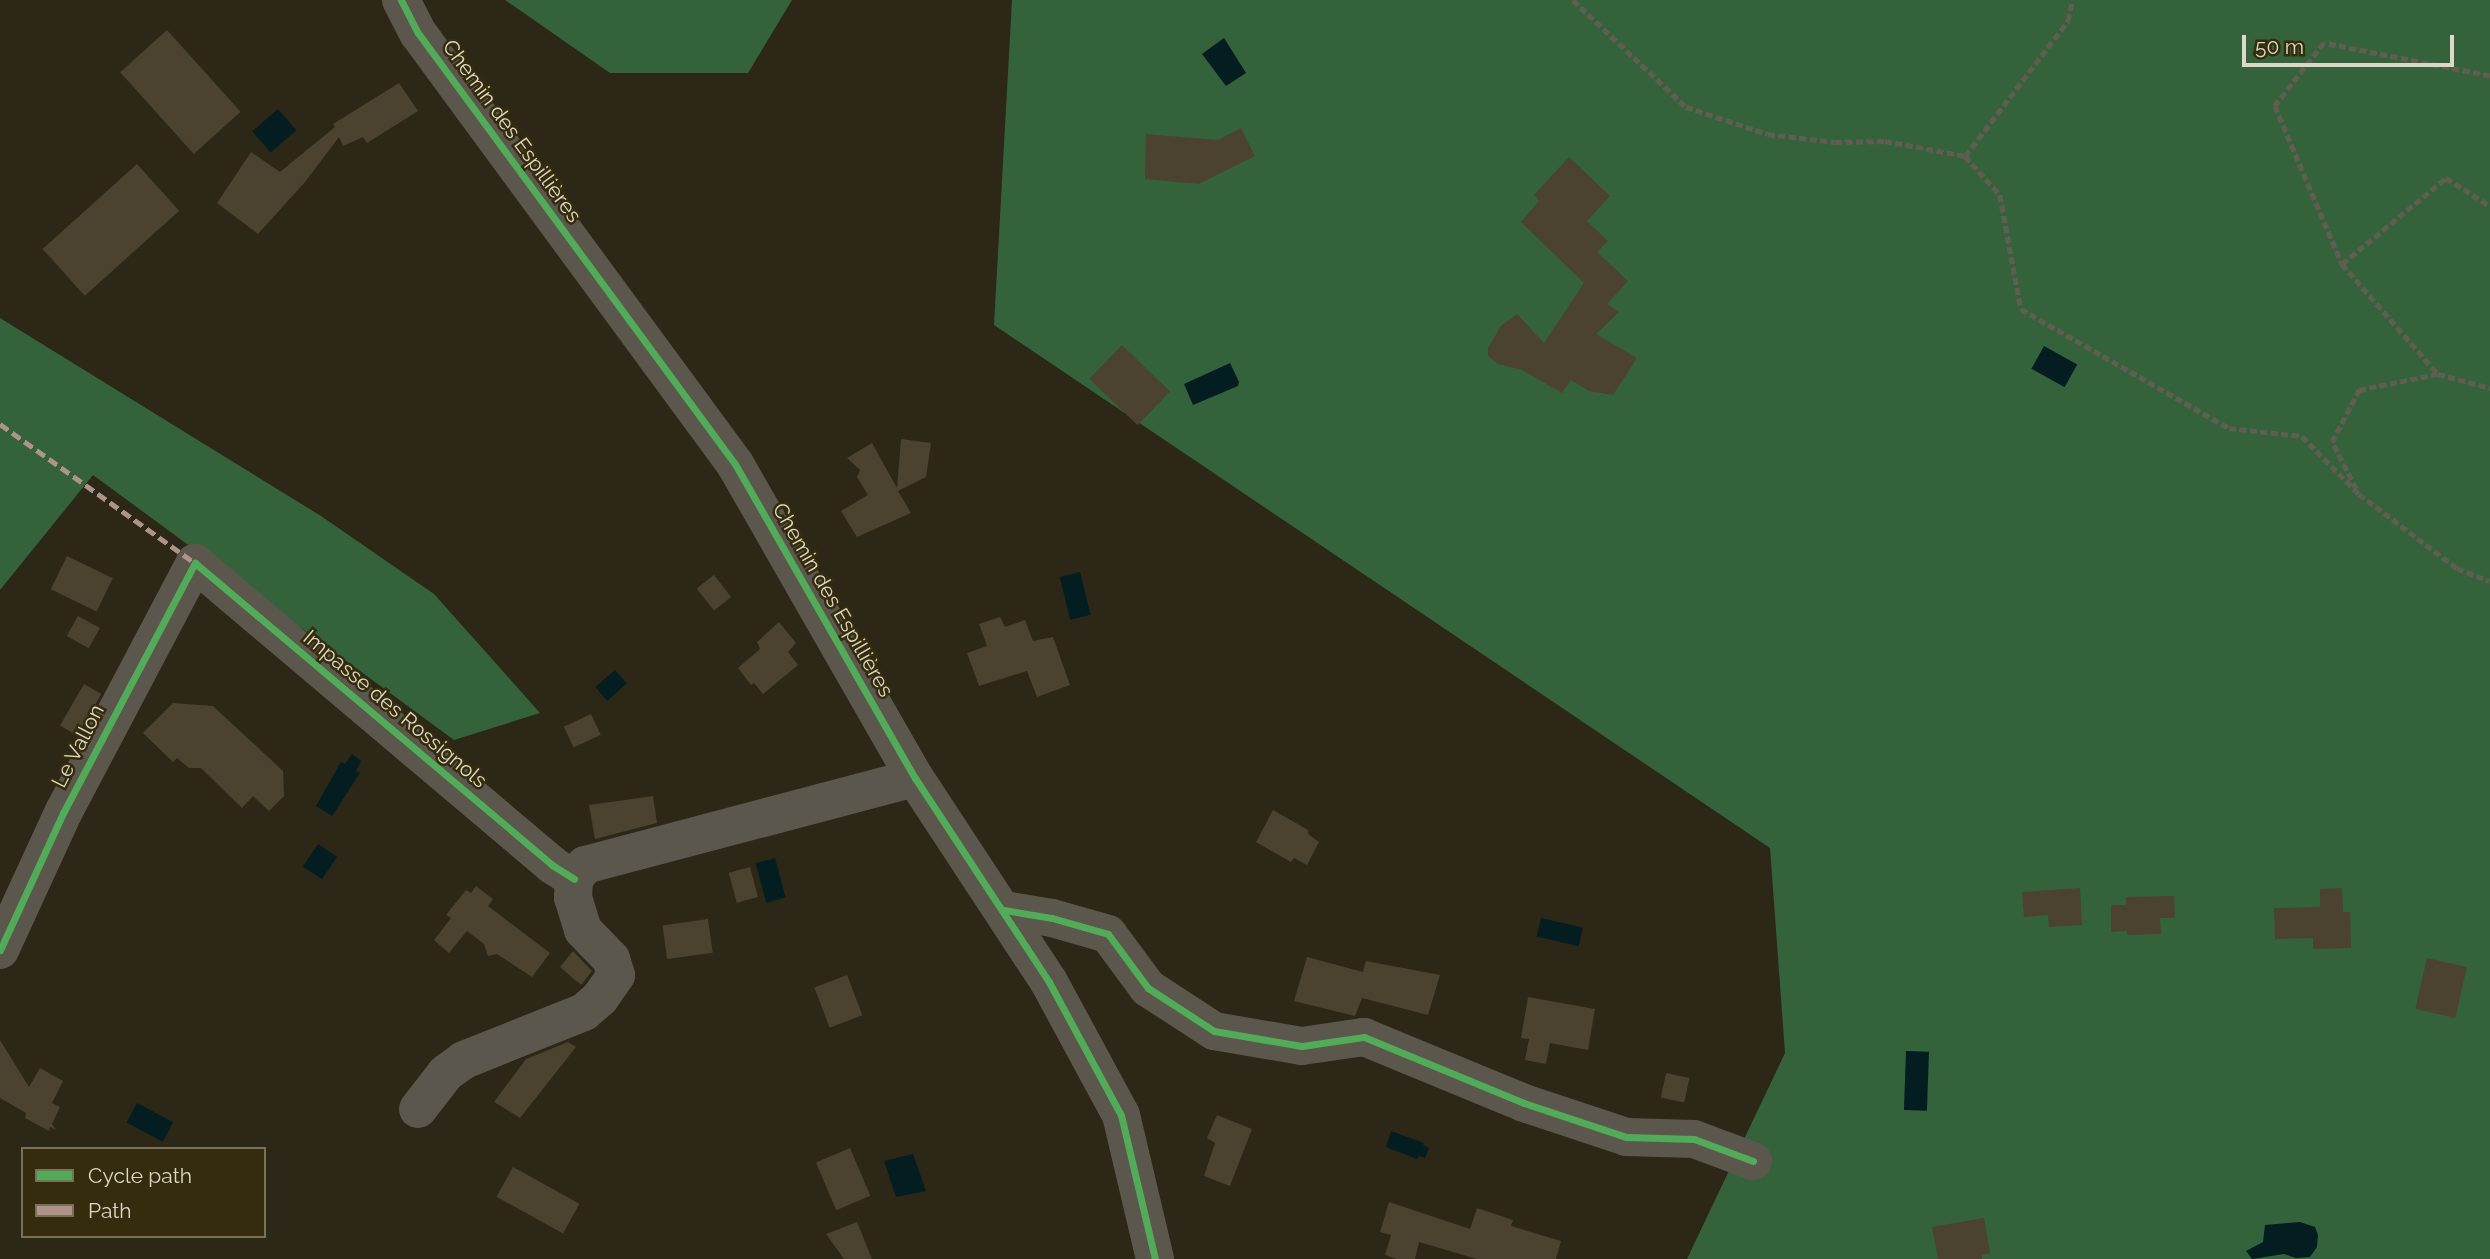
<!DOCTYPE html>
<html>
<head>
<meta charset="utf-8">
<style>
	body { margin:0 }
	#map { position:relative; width:2490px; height:1259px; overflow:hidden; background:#2c2716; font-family:Raleway,sans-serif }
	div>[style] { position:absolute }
	.forest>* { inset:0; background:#34633b }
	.water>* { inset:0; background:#041d21; transform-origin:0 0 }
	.building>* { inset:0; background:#4c4230; transform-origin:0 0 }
	.path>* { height:4.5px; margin-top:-2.25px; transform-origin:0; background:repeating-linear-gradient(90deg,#615d52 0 7px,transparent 0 10.5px) }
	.minor>* { height:38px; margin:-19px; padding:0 19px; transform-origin:19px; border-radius:19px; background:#5b574c }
	.quiet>* { height:5px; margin-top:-2.5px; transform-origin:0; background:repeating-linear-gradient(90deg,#af9288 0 10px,transparent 0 15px) }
	.cycleway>* { height:7px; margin:-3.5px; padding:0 3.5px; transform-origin:3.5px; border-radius:3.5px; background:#51ab58 }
	span { translate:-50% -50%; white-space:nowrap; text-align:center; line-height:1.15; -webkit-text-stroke:5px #352c0d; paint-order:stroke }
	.street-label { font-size:21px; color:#dcd7c6 }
	.legend { position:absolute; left:21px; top:1147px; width:245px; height:91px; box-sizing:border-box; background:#352c0d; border:2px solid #787057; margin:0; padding:9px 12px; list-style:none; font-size:21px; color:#dcd7c6 }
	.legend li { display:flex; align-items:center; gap:14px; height:35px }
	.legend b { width:35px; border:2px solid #787057 }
	.scale { position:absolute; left:2242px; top:35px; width:212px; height:32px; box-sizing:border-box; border:4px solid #dcd7c6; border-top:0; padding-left:9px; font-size:21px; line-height:24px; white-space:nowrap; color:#dcd7c6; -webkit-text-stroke:5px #352c0d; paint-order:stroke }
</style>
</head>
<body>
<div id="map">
	<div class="forest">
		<i style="clip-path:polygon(505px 0,792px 0,748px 73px,610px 73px)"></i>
		<i style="clip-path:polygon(1012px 0,2490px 0,2490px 1259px,1687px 1259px,1785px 1053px,1770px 848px,994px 325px)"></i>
		<i style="clip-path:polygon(0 318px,321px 516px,434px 594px,540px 713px,454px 740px,93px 475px,0 590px)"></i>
	</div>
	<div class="water">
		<i style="clip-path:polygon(1224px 38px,1246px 73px,1226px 86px,1202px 54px)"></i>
		<i style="left:278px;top:109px;width:28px;height:34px;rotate:49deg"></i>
		<i style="left:2044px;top:346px;width:38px;height:26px;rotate:29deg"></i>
		<i style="clip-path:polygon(1230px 363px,1239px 382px,1238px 386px,1193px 405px,1184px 384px)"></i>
		<i style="left:1080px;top:572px;width:44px;height:21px;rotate:76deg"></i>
		<i style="left:615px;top:670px;width:18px;height:26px;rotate:49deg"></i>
		<i style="clip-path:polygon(352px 754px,361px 761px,356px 771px,360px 773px,332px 816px,316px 806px,341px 762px,345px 764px)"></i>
		<i style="left:318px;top:844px;width:23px;height:27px;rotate:34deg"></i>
		<i style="left:775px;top:858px;width:41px;height:20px;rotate:75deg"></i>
		<i style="left:1541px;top:918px;width:43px;height:19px;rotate:13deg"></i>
		<i style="left:1906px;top:1051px;width:23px;height:59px;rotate:2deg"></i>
		<i style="left:137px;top:1103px;width:41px;height:22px;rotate:28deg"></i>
		<i style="clip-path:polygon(1391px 1131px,1424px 1143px,1423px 1145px,1429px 1148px,1425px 1158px,1419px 1156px,1417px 1159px,1386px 1147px)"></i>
		<i style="clip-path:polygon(913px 1154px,926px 1191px,896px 1197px,884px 1161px)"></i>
		<i style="clip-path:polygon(2300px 1222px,2315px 1227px,2318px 1235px,2317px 1247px,2310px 1257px,2296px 1258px,2284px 1254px,2252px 1259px,2246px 1251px,2263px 1242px,2265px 1225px)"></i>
	</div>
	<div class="building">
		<i style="left:167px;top:30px;width:110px;height:63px;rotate:48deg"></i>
		<i style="clip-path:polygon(399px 83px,418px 111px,367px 143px,363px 137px,343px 146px,339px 137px,305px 182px,258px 234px,217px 203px,251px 152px,280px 172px,335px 127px,333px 124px)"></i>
		<i style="clip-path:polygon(1241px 128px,1255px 156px,1199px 184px,1145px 179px,1146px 134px,1218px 140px)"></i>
		<i style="clip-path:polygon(1569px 157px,1610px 196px,1587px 221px,1608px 241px,1597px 252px,1628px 281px,1607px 304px,1619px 312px,1596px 334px,1637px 358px,1613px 395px,1589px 391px,1571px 380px,1562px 393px,1522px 370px,1498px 364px,1488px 356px,1488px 348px,1501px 326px,1517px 314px,1544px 343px,1584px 283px,1521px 222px,1539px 201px,1534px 195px)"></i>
		<i style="left:137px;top:164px;width:63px;height:127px;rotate:48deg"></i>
		<i style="left:1122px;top:345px;width:67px;height:47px;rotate:44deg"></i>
		<i style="clip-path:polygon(901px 439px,931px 443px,926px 477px,898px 491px,911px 513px,857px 537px,841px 511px,868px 495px,857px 477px,860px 470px,847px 458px,872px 443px,897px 488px)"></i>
		<i style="left:67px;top:556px;width:51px;height:37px;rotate:26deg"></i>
		<i style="left:714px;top:575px;width:28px;height:22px;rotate:52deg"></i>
		<i style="left:78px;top:616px;width:25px;height:23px;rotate:29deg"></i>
		<i style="clip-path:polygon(1000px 617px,1005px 627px,1025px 620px,1033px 641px,1053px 637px,1070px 685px,1037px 697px,1027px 671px,979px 686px,967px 653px,987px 646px,979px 624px)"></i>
		<i style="clip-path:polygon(779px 622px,796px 643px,788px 652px,798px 665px,763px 694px,754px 683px,751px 685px,738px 668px,760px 649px,757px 642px)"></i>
		<i style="left:84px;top:684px;width:20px;height:48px;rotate:30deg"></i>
		<i style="clip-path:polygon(173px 703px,213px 706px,283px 771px,284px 796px,269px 811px,253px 796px,242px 808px,201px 768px,189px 768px,177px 758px,173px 762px,143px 733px)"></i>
		<i style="left:591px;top:714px;width:23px;height:30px;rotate:65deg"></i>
		<i style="clip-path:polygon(653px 796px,657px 823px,595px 839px,589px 805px)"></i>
		<i style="clip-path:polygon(1273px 810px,1308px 830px,1308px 834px,1319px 842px,1307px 865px,1294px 858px,1291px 862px,1256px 842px)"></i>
		<i style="left:750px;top:867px;width:31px;height:22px;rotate:75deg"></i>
		<i style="clip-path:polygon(476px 886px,493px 899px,488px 906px,550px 953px,532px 977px,497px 954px,488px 956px,484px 944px,467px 931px,449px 953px,434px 940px,451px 918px,446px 915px,466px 890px,471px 893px)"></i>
		<i style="clip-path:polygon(2080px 888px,2082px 925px,2049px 927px,2048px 915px,2024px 917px,2022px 892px)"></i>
		<i style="clip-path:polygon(2342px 888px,2343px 912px,2350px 912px,2351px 948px,2313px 949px,2313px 938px,2275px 939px,2274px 908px,2320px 907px,2320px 889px)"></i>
		<i style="clip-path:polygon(2174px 896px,2175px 918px,2160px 918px,2161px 934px,2127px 935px,2127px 931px,2111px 932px,2111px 905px,2126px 905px,2126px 897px)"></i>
		<i style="left:708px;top:919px;width:34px;height:46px;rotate:82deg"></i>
		<i style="clip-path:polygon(573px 951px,592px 971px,581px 985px,560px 967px)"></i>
		<i style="clip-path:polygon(1307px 957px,1363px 972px,1366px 961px,1440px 975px,1428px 1015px,1362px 998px,1355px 1016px,1294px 1001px)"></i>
		<i style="left:2427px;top:958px;width:41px;height:52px;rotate:13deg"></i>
		<i style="left:847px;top:975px;width:43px;height:35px;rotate:69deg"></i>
		<i style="clip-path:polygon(1528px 997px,1595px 1009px,1588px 1050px,1550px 1043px,1546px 1064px,1525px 1060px,1529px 1039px,1521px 1038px)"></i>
		<i style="clip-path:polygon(0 1040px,29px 1087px,40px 1068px,63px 1081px,52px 1103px,60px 1107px,52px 1124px,56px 1130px,50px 1127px,49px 1131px,25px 1118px,26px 1113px,0 1098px)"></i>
		<i style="clip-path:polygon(568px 1042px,576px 1047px,520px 1118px,494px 1102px,526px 1059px)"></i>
		<i style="left:1666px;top:1073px;width:24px;height:25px;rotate:12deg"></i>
		<i style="clip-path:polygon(1217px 1115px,1252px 1129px,1230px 1186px,1204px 1176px,1215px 1143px,1207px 1138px)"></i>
		<i style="left:850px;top:1148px;width:52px;height:37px;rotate:67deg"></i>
		<i style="left:513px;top:1167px;width:76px;height:34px;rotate:29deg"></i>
		<i style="clip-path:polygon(1389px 1202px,1470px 1229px,1477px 1208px,1513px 1220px,1511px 1226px,1561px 1241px,1556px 1259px,1477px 1259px,1419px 1242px,1415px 1259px,1397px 1259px,1385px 1255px,1391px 1235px,1380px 1232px)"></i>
		<i style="clip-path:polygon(1984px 1218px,1990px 1253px,1982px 1255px,1982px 1259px,1938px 1259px,1932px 1227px)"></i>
		<i style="clip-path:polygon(857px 1222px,872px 1259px,844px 1259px,826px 1234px)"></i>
	</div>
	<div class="path">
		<i style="left:1573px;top:0;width:156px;rotate:43.4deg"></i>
		<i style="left:1686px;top:107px;width:86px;rotate:18.2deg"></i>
		<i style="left:1768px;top:134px;width:67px;rotate:6.8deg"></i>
		<i style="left:1835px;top:142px;width:50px;rotate:-1.1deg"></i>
		<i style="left:1885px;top:141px;width:81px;rotate:10.6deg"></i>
		<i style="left:1965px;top:156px;width:52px;rotate:48.1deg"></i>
		<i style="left:2000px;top:195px;width:116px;rotate:79.6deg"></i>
		<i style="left:2021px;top:309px;width:240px;rotate:29.8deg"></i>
		<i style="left:2229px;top:428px;width:73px;rotate:6.3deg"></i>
		<i style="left:2302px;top:436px;width:81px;rotate:45.5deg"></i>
		<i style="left:2359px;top:494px;width:123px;rotate:37.1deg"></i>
		<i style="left:2457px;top:568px;width:35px;rotate:22deg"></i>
		<i style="left:2490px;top:76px;width:169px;rotate:-168.8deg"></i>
		<i style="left:2324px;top:43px;width:80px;rotate:127.9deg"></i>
		<i style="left:2275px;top:106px;width:172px;rotate:67deg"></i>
		<i style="left:2342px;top:264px;width:146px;rotate:48.9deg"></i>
		<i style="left:2438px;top:374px;width:54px;rotate:15.1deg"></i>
		<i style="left:1965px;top:156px;width:170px;rotate:-52.7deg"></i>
		<i style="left:2068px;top:21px;width:21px;rotate:-79deg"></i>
		<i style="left:2342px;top:264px;width:135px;rotate:-39.6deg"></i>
		<i style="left:2446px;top:178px;width:52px;rotate:32.5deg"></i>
		<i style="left:2356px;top:489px;width:53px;rotate:-117.1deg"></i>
		<i style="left:2332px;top:442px;width:59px;rotate:-62.6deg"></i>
		<i style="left:2359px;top:390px;width:80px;rotate:-11.6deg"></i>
	</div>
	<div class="minor">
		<i style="left:401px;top:0;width:37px;rotate:63deg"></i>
		<i style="left:418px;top:33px;width:535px;rotate:53.67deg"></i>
		<i style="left:735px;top:464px;width:362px;rotate:60.2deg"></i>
		<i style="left:915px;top:778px;width:244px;rotate:56.7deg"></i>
		<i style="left:1049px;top:982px;width:151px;rotate:61.6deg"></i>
		<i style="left:1121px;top:1115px;width:148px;rotate:76.7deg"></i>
		<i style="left:1004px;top:910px;width:49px;rotate:9.5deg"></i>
		<i style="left:1052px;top:918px;width:58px;rotate:15.9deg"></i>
		<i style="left:1108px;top:934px;width:67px;rotate:53.5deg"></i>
		<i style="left:1148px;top:988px;width:79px;rotate:33.1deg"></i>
		<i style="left:1214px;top:1031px;width:89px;rotate:9.7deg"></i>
		<i style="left:1302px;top:1046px;width:63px;rotate:-8.3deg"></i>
		<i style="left:1364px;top:1037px;width:173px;rotate:22.4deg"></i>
		<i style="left:1524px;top:1103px;width:108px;rotate:18.4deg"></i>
		<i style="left:1626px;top:1137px;width:68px;rotate:1.7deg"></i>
		<i style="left:1694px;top:1139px;width:63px;rotate:20.4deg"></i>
		<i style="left:0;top:950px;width:151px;rotate:-65.3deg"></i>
		<i style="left:63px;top:813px;width:283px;rotate:-62.2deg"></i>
		<i style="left:195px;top:563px;width:468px;rotate:40.2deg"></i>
		<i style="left:552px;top:865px;width:26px;rotate:32deg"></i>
		<i style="left:418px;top:1109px;width:46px;rotate:-52.1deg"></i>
		<i style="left:446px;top:1073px;width:22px;rotate:-36deg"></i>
		<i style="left:464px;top:1060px;width:129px;rotate:-21.8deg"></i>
		<i style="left:584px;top:1012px;width:21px;rotate:-41deg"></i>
		<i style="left:600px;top:998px;width:28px;rotate:-55deg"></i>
		<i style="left:616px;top:975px;width:17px;rotate:-107deg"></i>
		<i style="left:611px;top:959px;width:40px;rotate:-134deg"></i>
		<i style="left:583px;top:930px;width:34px;rotate:-107deg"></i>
		<i style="left:573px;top:898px;width:19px;rotate:-87deg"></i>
		<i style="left:574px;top:879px;width:18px;rotate:-52deg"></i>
		<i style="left:585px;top:865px;width:341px;rotate:-14.8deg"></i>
	</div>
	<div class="quiet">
		<i style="left:0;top:424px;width:239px;rotate:35.5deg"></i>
	</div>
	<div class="cycleway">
		<i style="left:401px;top:0;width:37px;rotate:63deg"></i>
		<i style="left:418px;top:33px;width:535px;rotate:53.67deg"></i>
		<i style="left:735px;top:464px;width:362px;rotate:60.2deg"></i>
		<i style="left:915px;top:778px;width:244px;rotate:56.7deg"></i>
		<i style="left:1049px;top:982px;width:151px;rotate:61.6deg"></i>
		<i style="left:1121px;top:1115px;width:148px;rotate:76.7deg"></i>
		<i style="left:1004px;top:910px;width:49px;rotate:9.5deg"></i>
		<i style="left:1052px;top:918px;width:58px;rotate:15.9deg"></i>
		<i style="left:1108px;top:934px;width:67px;rotate:53.5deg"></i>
		<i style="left:1148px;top:988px;width:79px;rotate:33.1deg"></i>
		<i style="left:1214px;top:1031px;width:89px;rotate:9.7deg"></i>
		<i style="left:1302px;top:1046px;width:63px;rotate:-8.3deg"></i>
		<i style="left:1364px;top:1037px;width:173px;rotate:22.4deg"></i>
		<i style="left:1524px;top:1103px;width:108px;rotate:18.4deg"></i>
		<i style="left:1626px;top:1137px;width:68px;rotate:1.7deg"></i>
		<i style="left:1694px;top:1139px;width:63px;rotate:20.4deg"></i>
		<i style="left:0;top:950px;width:151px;rotate:-65.3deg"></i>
		<i style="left:63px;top:813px;width:283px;rotate:-62.2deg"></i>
		<i style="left:195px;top:563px;width:468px;rotate:40.2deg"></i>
		<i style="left:552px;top:865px;width:26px;rotate:32deg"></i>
	</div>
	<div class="street-label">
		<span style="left:512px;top:131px;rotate:54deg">Chemin des Espillières</span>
		<span style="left:833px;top:600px;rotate:60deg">Chemin des Espillières</span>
		<span style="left:395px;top:709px;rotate:40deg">Impasse des Rossignols</span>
		<span style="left:78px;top:746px;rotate:-63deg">Le Vallon</span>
	</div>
	<ul class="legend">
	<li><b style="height:9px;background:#51ab58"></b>Cycle path</li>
	<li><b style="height:9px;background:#af9288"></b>Path</li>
	</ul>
	<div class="scale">50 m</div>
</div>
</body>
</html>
